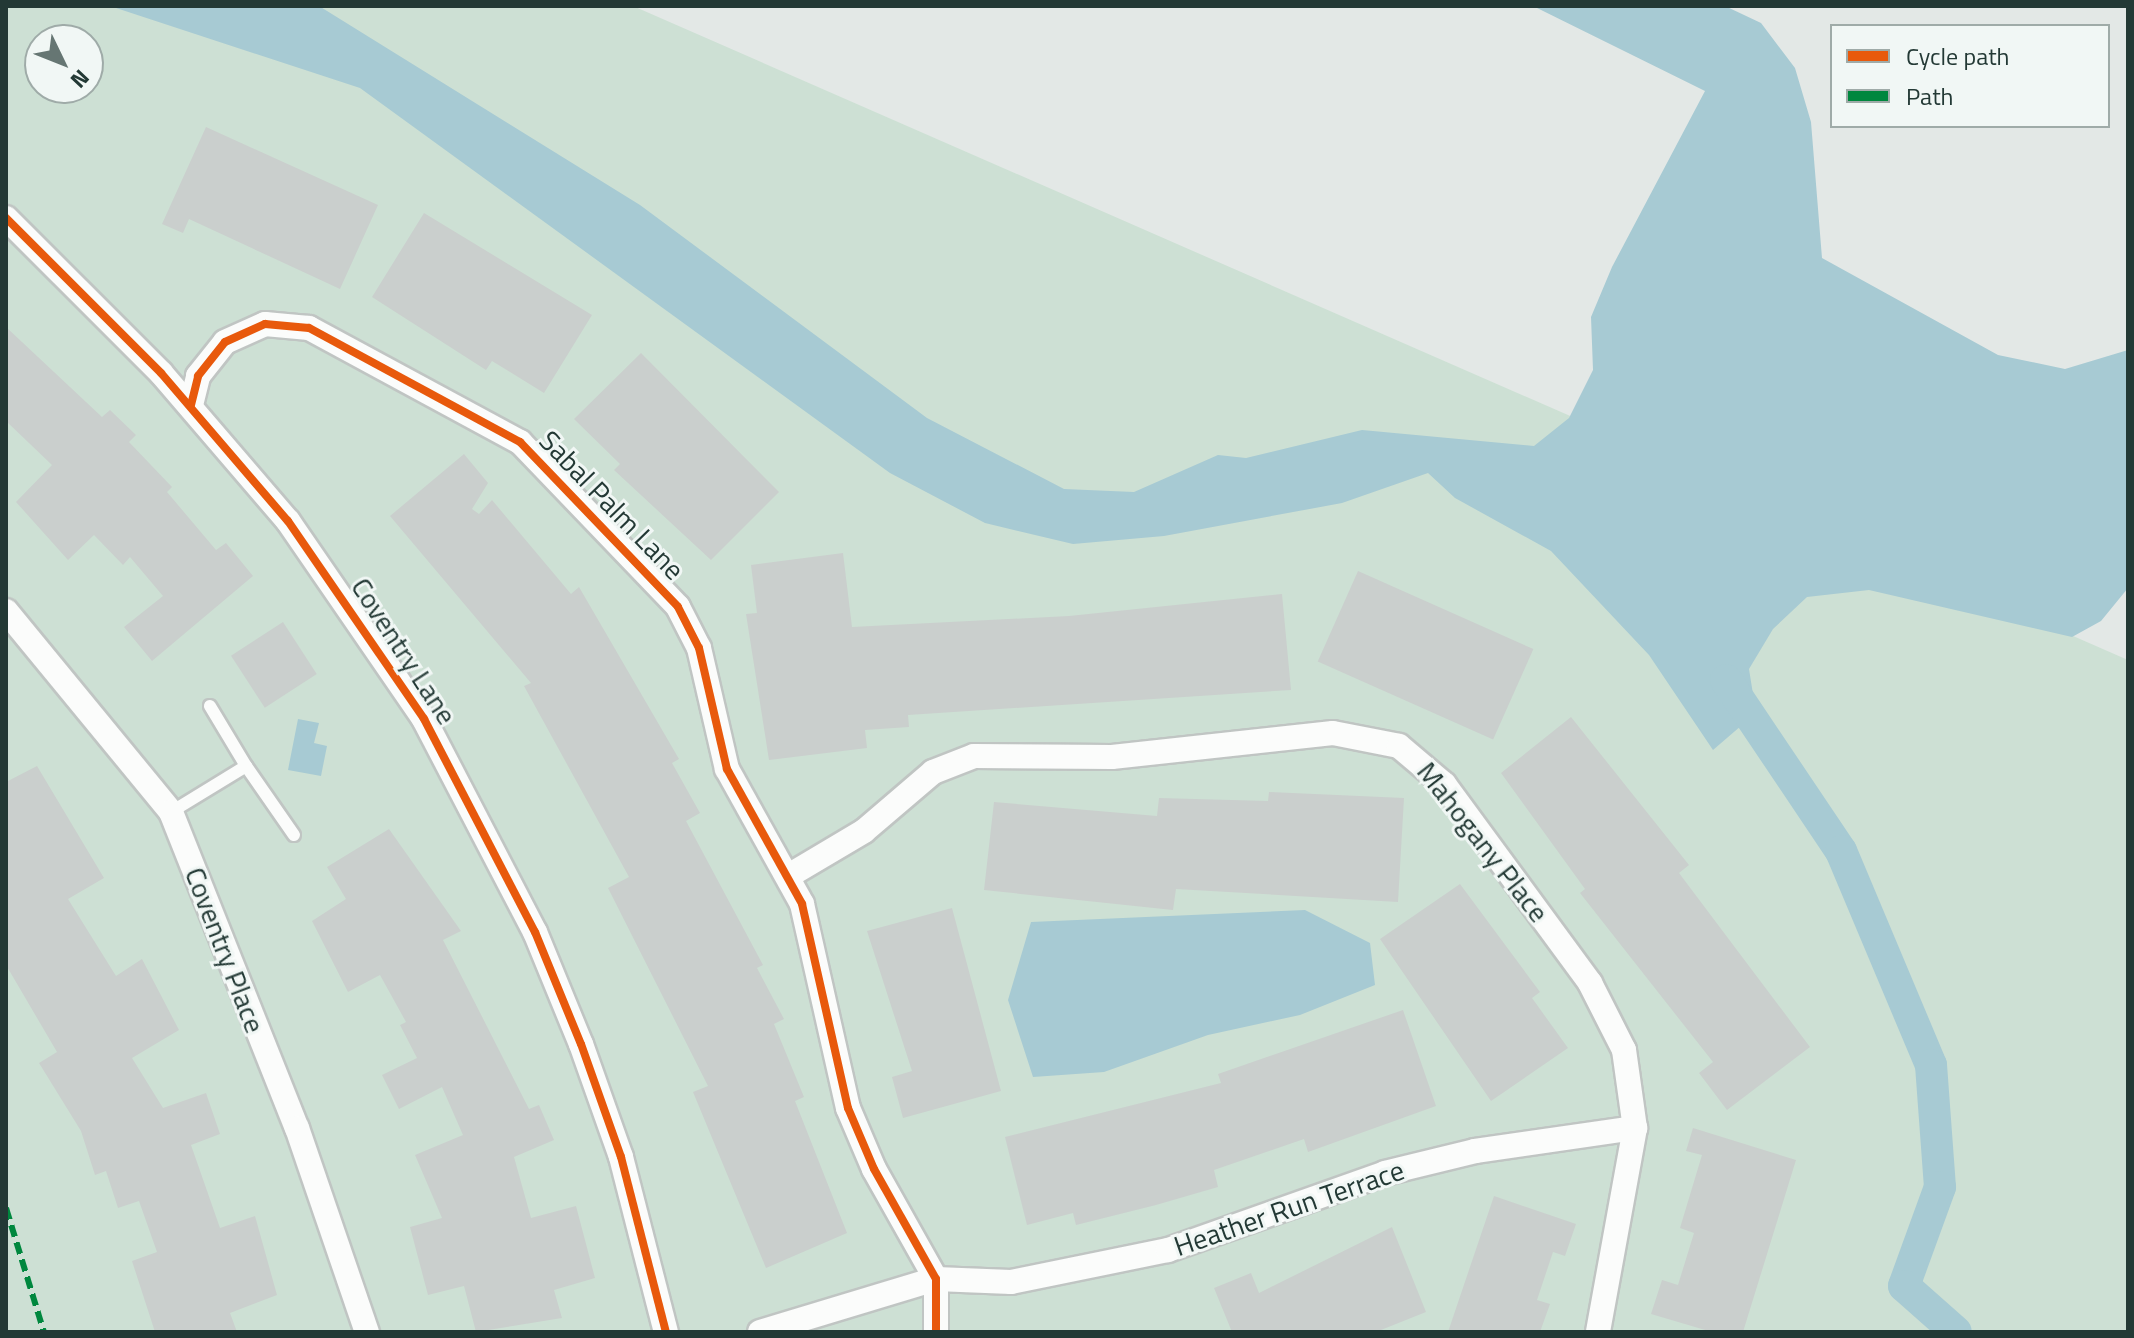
<!DOCTYPE html>
<html>
<head>
<meta charset="utf-8">
<style>
	body { margin:0 }
	#map { position:relative; width:2134px; height:1338px; overflow:hidden; background:#e3e8e6; font-family:"Titillium Web",sans-serif }
	div>[style] { position:absolute }
	.green>* { inset:0; background:#cde0d4 }
	.water>* { inset:0; background:#a7cad3 }
	.canal>* { height:32px; margin:-16px; padding:0 16px; transform-origin:16px; border-radius:16px; background:#a7cad3 }
	.building>* { inset:0; background:#cacfcd; transform-origin:0 0 }
	.roads { filter:drop-shadow(2px 0 #c0c5c3) drop-shadow(-2px 0 #c0c5c3) drop-shadow(0 2px #c0c5c3) drop-shadow(0 -2px #c0c5c3) }
	.lane>* { height:12px; margin:-6px; padding:0 6px; transform-origin:6px; border-radius:6px; background:#fbfcfb }
	.street>* { height:24px; margin:-12px; padding:0 12px; transform-origin:12px; border-radius:12px; background:#fbfcfb }
	.quiet>* { height:6px; margin-top:-3px; transform-origin:0; background:repeating-linear-gradient(90deg,#00873e 0 12px,transparent 0 18px) }
	.cycleway>* { height:8px; margin:-4px; padding:0 4px; transform-origin:4px; border-radius:4px; background:#e8590c }
	span { translate:-50% -50%; white-space:nowrap; text-align:center; line-height:1.15; -webkit-text-stroke:6px #f1f7f5; paint-order:stroke }
	.street-label { font-size:28px; color:#233935 }
	.frame { position:absolute; inset:0; border:8px solid #233935; pointer-events:none }
	.legend { position:absolute; left:1830px; top:24px; width:280px; height:104px; box-sizing:border-box; background:#f1f7f5; border:2px solid #9faba8; margin:0; padding:10px 14px; list-style:none; font-size:24px; color:#233935 }
	.legend li { display:flex; align-items:center; gap:16px; height:40px }
	.legend b { width:40px; border:2px solid #9faba8 }
	.north { position:absolute; left:24px; top:24px; width:80px; height:80px; box-sizing:border-box; background:#f1f7f5; border:2px solid #9faba8; border-radius:50%; rotate:133deg; font-size:22px; font-weight:700; line-height:32px; text-align:center; color:#233935 }
	.north::after { content:''; display:block; margin:auto; width:28px; height:36px; background:#667673; clip-path:polygon(50% 0,100% 100%,50% 72%,0 100%) }
</style>
</head>
<body>
<div id="map">
	<div class="green">
		<i style="clip-path:polygon(evenodd,6px 6px,633px 6px,2128px 660px,2128px 1332px,6px 1332px,6px 6px,40px 40px,88px 40px,88px 88px,40px 88px,40px 40px)"></i>
	</div>
	<div class="water">
		<i style="clip-path:polygon(110px 6px,319px 6px,640px 205px,927px 418px,1064px 489px,1134px 492px,1218px 455px,1246px 458px,1362px 430px,1534px 446px,1569px 418px,1593px 370px,1591px 317px,1612px 267px,1705px 91px,1533px 6px,1725px 6px,1761px 23px,1795px 68px,1811px 122px,1822px 258px,1998px 355px,2065px 369px,2128px 350px,2128px 588px,2101px 621px,2072px 637px,1869px 590px,1807px 597px,1773px 629px,1749px 669px,1756px 713px,1713px 750px,1649px 655px,1551px 551px,1455px 498px,1428px 473px,1342px 503px,1164px 536px,1073px 544px,985px 523px,890px 473px,360px 88px)"></i>
		<i style="clip-path:polygon(298px 719px,319px 723px,314px 743px,327px 746px,321px 776px,288px 770px)"></i>
		<i style="clip-path:polygon(1305px 910px,1370px 943px,1375px 985px,1300px 1015px,1208px 1035px,1104px 1072px,1033px 1077px,1008px 1000px,1031px 922px)"></i>
	</div>
	<div class="canal">
		<i style="left:1726px;top:680px;width:206px;rotate:56.1deg"></i>
		<i style="left:1841px;top:851px;width:232px;rotate:67.2deg"></i>
		<i style="left:1931px;top:1065px;width:122px;rotate:85.8deg"></i>
		<i style="left:1940px;top:1187px;width:105px;rotate:110deg"></i>
		<i style="left:1904px;top:1286px;width:69px;rotate:41.5deg"></i>
	</div>
	<div class="building">
		<i style="clip-path:polygon(206px 127px,378px 205px,340px 289px,189px 219px,183px 233px,162px 224px)"></i>
		<i style="clip-path:polygon(424px 213px,592px 315px,544px 393px,492px 361px,486px 370px,372px 297px)"></i>
		<i style="clip-path:polygon(6px 327px,102px 417px,110px 410px,136px 435px,129px 442px,172px 487px,167px 492px,216px 550px,226px 543px,253px 576px,152px 661px,124px 627px,163px 596px,130px 557px,123px 565px,94px 535px,68px 560px,16px 502px,52px 465px,6px 421px)"></i>
		<i style="clip-path:polygon(641px 353px,779px 492px,711px 560px,614px 470px,620px 464px,574px 419px)"></i>
		<i style="clip-path:polygon(464px 454px,488px 483px,472px 509px,479px 514px,492px 500px,571px 594px,579px 587px,679px 759px,672px 763px,700px 813px,686px 821px,763px 965px,757px 968px,784px 1019px,774px 1024px,804px 1097px,795px 1101px,847px 1233px,766px 1268px,693px 1092px,708px 1086px,608px 888px,629px 877px,524px 686px,531px 683px,390px 516px)"></i>
		<i style="clip-path:polygon(843px 553px,852px 627px,1069px 616px,1282px 594px,1291px 690px,908px 715px,909px 727px,865px 730px,867px 748px,769px 760px,746px 614px,757px 613px,751px 565px)"></i>
		<i style="left:1358px;top:571px;width:192px;height:99px;rotate:24deg"></i>
		<i style="left:283px;top:622px;width:62px;height:62px;rotate:57deg"></i>
		<i style="clip-path:polygon(1571px 717px,1689px 865px,1679px 873px,1810px 1047px,1727px 1110px,1699px 1073px,1713px 1062px,1580px 893px,1585px 889px,1501px 773px)"></i>
		<i style="clip-path:polygon(37px 766px,104px 878px,68px 899px,116px 976px,142px 959px,179px 1030px,132px 1058px,163px 1108px,206px 1093px,220px 1134px,191px 1145px,220px 1228px,255px 1216px,277px 1295px,230px 1313px,237px 1332px,155px 1332px,132px 1261px,157px 1252px,139px 1201px,118px 1208px,106px 1171px,95px 1175px,81px 1131px,39px 1063px,57px 1052px,6px 965px,6px 782px)"></i>
		<i style="clip-path:polygon(1269px 792px,1404px 798px,1398px 902px,1176px 889px,1173px 910px,984px 890px,994px 802px,1157px 816px,1159px 798px,1268px 801px)"></i>
		<i style="clip-path:polygon(389px 829px,461px 931px,443px 940px,529px 1109px,539px 1105px,554px 1140px,514px 1157px,531px 1218px,576px 1206px,595px 1278px,554px 1290px,562px 1318px,476px 1332px,464px 1286px,428px 1295px,410px 1227px,442px 1218px,415px 1155px,463px 1135px,442px 1087px,399px 1109px,382px 1075px,417px 1058px,400px 1025px,406px 1022px,380px 975px,348px 992px,312px 921px,346px 899px,327px 867px)"></i>
		<i style="clip-path:polygon(1460px 884px,1540px 992px,1532px 998px,1568px 1048px,1491px 1101px,1380px 939px)"></i>
		<i style="clip-path:polygon(952px 908px,1001px 1091px,903px 1118px,892px 1077px,912px 1071px,867px 931px)"></i>
		<i style="clip-path:polygon(1403px 1010px,1436px 1106px,1308px 1152px,1304px 1139px,1214px 1170px,1218px 1187px,1156px 1205px,1076px 1225px,1073px 1213px,1027px 1225px,1005px 1137px,1221px 1083px,1218px 1074px)"></i>
		<i style="clip-path:polygon(1693px 1128px,1796px 1160px,1743px 1332px,1712px 1332px,1651px 1314px,1662px 1280px,1678px 1285px,1694px 1233px,1680px 1228px,1702px 1155px,1686px 1151px)"></i>
		<i style="clip-path:polygon(1494px 1196px,1576px 1224px,1565px 1256px,1553px 1252px,1537px 1300px,1550px 1304px,1540px 1332px,1448px 1332px)"></i>
		<i style="clip-path:polygon(1392px 1227px,1426px 1312px,1376px 1332px,1232px 1332px,1214px 1288px,1251px 1273px,1259px 1293px)"></i>
	</div>
	<div class="roads">
		<div class="lane">
			<i style="left:246px;top:766px;width:84px;rotate:55.2deg"></i>
			<i style="left:171px;top:812px;width:88px;rotate:-31.5deg"></i>
			<i style="left:246px;top:766px;width:70px;rotate:-121deg"></i>
		</div>
		<div class="street">
			<i style="left:6px;top:218px;width:219px;rotate:45deg"></i>
			<i style="left:161px;top:373px;width:195px;rotate:49.4deg"></i>
			<i style="left:288px;top:521px;width:240px;rotate:55.5deg"></i>
			<i style="left:424px;top:719px;width:240px;rotate:62.5deg"></i>
			<i style="left:535px;top:932px;width:121px;rotate:67.7deg"></i>
			<i style="left:581px;top:1044px;width:120px;rotate:70.5deg"></i>
			<i style="left:621px;top:1157px;width:181px;rotate:75.6deg"></i>
			<i style="left:191px;top:405px;width:30px;rotate:-76deg"></i>
			<i style="left:198px;top:376px;width:43px;rotate:-51.5deg"></i>
			<i style="left:225px;top:342px;width:44px;rotate:-24.2deg"></i>
			<i style="left:265px;top:324px;width:44px;rotate:5.2deg"></i>
			<i style="left:309px;top:328px;width:240px;rotate:28.4deg"></i>
			<i style="left:520px;top:442px;width:228px;rotate:46.2deg"></i>
			<i style="left:678px;top:607px;width:46px;rotate:62.9deg"></i>
			<i style="left:699px;top:648px;width:124px;rotate:77deg"></i>
			<i style="left:727px;top:769px;width:154px;rotate:60.9deg"></i>
			<i style="left:802px;top:904px;width:209px;rotate:77.3deg"></i>
			<i style="left:848px;top:1108px;width:66px;rotate:66.9deg"></i>
			<i style="left:874px;top:1169px;width:126px;rotate:60.6deg"></i>
			<i style="left:936px;top:1279px;width:53px;rotate:90deg"></i>
			<i style="left:6px;top:611px;width:260px;rotate:50.6deg"></i>
			<i style="left:171px;top:812px;width:340px;rotate:68.3deg"></i>
			<i style="left:297px;top:1128px;width:216px;rotate:71.1deg"></i>
			<i style="left:790px;top:875px;width:86px;rotate:-30.7deg"></i>
			<i style="left:864px;top:831px;width:91px;rotate:-40.5deg"></i>
			<i style="left:933px;top:772px;width:44px;rotate:-21.3deg"></i>
			<i style="left:974px;top:756px;width:138px;rotate:0.4deg"></i>
			<i style="left:1112px;top:757px;width:222px;rotate:-6.2deg"></i>
			<i style="left:1333px;top:733px;width:67px;rotate:11.1deg"></i>
			<i style="left:1399px;top:746px;width:59px;rotate:40.2deg"></i>
			<i style="left:1444px;top:784px;width:247px;rotate:53.7deg"></i>
			<i style="left:1590px;top:983px;width:75px;rotate:63.1deg"></i>
			<i style="left:1624px;top:1050px;width:79px;rotate:82deg"></i>
			<i style="left:1635px;top:1128px;width:207px;rotate:100.3deg"></i>
			<i style="left:760px;top:1332px;width:184px;rotate:-16.8deg"></i>
			<i style="left:936px;top:1279px;width:75px;rotate:2.3deg"></i>
			<i style="left:1011px;top:1282px;width:160px;rotate:-11.5deg"></i>
			<i style="left:1168px;top:1250px;width:230px;rotate:-19.5deg"></i>
			<i style="left:1385px;top:1173px;width:93px;rotate:-13.7deg"></i>
			<i style="left:1475px;top:1151px;width:162px;rotate:-8.2deg"></i>
		</div>
	</div>
	<div class="quiet">
		<i style="left:6px;top:1208px;width:130px;rotate:73deg"></i>
	</div>
	<div class="cycleway">
		<i style="left:6px;top:218px;width:219px;rotate:45deg"></i>
		<i style="left:161px;top:373px;width:195px;rotate:49.4deg"></i>
		<i style="left:288px;top:521px;width:240px;rotate:55.5deg"></i>
		<i style="left:424px;top:719px;width:240px;rotate:62.5deg"></i>
		<i style="left:535px;top:932px;width:121px;rotate:67.7deg"></i>
		<i style="left:581px;top:1044px;width:120px;rotate:70.5deg"></i>
		<i style="left:621px;top:1157px;width:181px;rotate:75.6deg"></i>
		<i style="left:191px;top:405px;width:30px;rotate:-76deg"></i>
		<i style="left:198px;top:376px;width:43px;rotate:-51.5deg"></i>
		<i style="left:225px;top:342px;width:44px;rotate:-24.2deg"></i>
		<i style="left:265px;top:324px;width:44px;rotate:5.2deg"></i>
		<i style="left:309px;top:328px;width:240px;rotate:28.4deg"></i>
		<i style="left:520px;top:442px;width:228px;rotate:46.2deg"></i>
		<i style="left:678px;top:607px;width:46px;rotate:62.9deg"></i>
		<i style="left:699px;top:648px;width:124px;rotate:77deg"></i>
		<i style="left:727px;top:769px;width:154px;rotate:60.9deg"></i>
		<i style="left:802px;top:904px;width:209px;rotate:77.3deg"></i>
		<i style="left:848px;top:1108px;width:66px;rotate:66.9deg"></i>
		<i style="left:874px;top:1169px;width:126px;rotate:60.6deg"></i>
		<i style="left:936px;top:1279px;width:53px;rotate:90deg"></i>
	</div>
	<div class="street-label">
		<span style="left:612px;top:505px;rotate:46deg">Sabal Palm Lane</span>
		<span style="left:404px;top:651px;rotate:57deg">Coventry Lane</span>
		<span style="left:1483px;top:842px;rotate:52deg">Mahogany Place</span>
		<span style="left:225px;top:950px;rotate:69deg">Coventry Place</span>
		<span style="left:1289px;top:1208px;rotate:-19deg">Heather Run Terrace</span>
	</div>
	<div class="frame"></div>
	<ul class="legend">
	<li><b style="height:10px;background:#e8590c"></b>Cycle path</li>
	<li><b style="height:10px;background:#00873e"></b>Path</li>
	</ul>
	<div class="north">N</div>
</div>
</body>
</html>
